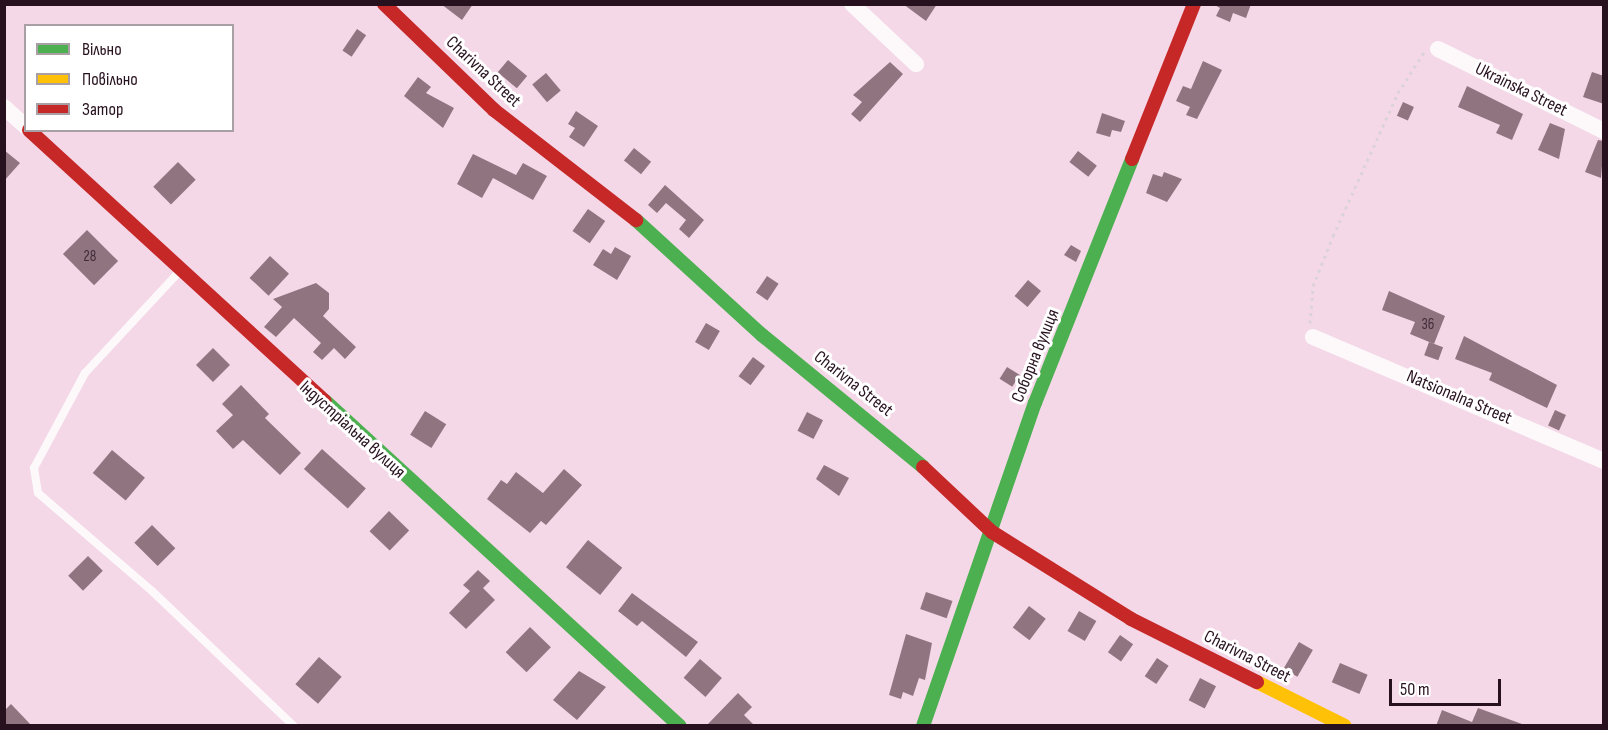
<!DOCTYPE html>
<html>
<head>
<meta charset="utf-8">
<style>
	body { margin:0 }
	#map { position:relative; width:1608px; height:730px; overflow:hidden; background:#f4d8e7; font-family:"Sofia Sans Condensed",sans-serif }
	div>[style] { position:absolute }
	.building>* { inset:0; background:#907581; transform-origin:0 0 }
	.path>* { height:3px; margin-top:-1.5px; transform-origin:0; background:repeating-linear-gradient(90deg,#dbd3d8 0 3px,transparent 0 7.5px) }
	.lane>* { height:8px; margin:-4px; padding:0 4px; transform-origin:4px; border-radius:4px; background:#fdf9fb }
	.street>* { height:16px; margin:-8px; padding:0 8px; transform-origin:8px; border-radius:8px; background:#fdf9fb }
	.fast>* { height:14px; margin:-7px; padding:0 7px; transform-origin:7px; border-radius:7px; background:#4caf50 }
	.slow>* { height:14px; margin:-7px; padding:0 7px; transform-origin:7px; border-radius:7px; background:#ffc107 }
	.jam>* { height:14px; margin:-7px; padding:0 7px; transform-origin:7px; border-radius:7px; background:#c62828 }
	span { translate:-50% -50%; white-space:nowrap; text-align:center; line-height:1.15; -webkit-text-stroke:6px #fff; paint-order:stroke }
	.number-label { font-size:15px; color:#412a37 }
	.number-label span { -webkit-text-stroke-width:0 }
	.street-label { font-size:18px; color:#27111e }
	.frame { position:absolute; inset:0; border:6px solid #27111e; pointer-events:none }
	.legend { position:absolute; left:24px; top:24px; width:210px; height:108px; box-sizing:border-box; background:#fff; border:2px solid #a9a0a5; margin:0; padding:8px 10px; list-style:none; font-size:18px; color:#27111e }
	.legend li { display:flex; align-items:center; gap:12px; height:30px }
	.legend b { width:30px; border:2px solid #a9a0a5 }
	.scale { position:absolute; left:1389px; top:679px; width:112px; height:27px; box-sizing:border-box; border:3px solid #27111e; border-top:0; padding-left:8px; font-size:18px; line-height:21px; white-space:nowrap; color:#27111e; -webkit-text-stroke:4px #fff; paint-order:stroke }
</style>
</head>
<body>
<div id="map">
	<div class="building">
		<i style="clip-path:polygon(441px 4px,473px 4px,462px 20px)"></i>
		<i style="clip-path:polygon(903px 4px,937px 4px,926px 21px)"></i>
		<i style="clip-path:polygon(1213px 4px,1251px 4px,1246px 18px,1233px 13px,1230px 22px,1216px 16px,1220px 8px)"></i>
		<i style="left:357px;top:29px;width:11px;height:26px;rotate:34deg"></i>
		<i style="left:508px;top:60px;width:25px;height:16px;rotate:40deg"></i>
		<i style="clip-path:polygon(1203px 61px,1222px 70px,1197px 119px,1186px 115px,1190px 107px,1176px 101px,1183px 86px,1191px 89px)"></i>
		<i style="clip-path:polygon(890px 62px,903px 74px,860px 122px,851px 114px,862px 102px,853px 95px)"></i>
		<i style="clip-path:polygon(1592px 72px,1604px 76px,1604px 104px,1583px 97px)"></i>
		<i style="left:546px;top:73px;width:23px;height:18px;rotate:50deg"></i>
		<i style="clip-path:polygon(418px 77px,431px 87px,426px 93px,454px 108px,443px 128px,404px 96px)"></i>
		<i style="clip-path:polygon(1467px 86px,1523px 114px,1512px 140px,1496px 133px,1500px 125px,1458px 107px)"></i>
		<i style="left:1403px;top:102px;width:12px;height:15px;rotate:24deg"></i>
		<i style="clip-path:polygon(576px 111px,598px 126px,584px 147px,569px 137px,575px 128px,568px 124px)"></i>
		<i style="clip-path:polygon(1102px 113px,1125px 121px,1121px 132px,1112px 130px,1110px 137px,1096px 133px)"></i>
		<i style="clip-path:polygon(1550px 123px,1565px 129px,1559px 159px,1538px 150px)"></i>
		<i style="clip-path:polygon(1598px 140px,1604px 141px,1601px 178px,1585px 172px)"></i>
		<i style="left:634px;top:148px;width:22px;height:16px;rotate:39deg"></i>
		<i style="clip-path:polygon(4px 150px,20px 163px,4px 181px)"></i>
		<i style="left:1078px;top:151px;width:24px;height:14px;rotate:38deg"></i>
		<i style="clip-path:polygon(473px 154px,516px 175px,523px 163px,547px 176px,533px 200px,493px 178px,482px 198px,457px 184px)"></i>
		<i style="left:178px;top:162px;width:25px;height:35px;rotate:45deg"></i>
		<i style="clip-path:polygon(1164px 172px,1182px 179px,1167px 202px,1146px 193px,1153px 174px,1162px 177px)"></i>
		<i style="clip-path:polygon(665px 185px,704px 220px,689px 238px,679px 229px,686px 220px,666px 203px,657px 213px,648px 205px)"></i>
		<i style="left:588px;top:209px;width:21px;height:27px;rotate:35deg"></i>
		<i style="left:87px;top:230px;width:44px;height:34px;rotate:45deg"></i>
		<i style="clip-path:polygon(1071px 245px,1081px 251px,1076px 262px,1064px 255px)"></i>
		<i style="clip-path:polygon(615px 247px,631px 256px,617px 280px,593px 265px,603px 249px,611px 254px)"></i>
		<i style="left:270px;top:256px;width:26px;height:30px;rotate:43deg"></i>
		<i style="left:767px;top:276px;width:14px;height:20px;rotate:34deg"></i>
		<i style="left:1028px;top:280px;width:17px;height:21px;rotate:40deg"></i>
		<i style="clip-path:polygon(316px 283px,329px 293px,329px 309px,323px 316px,356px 347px,345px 359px,334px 348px,322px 360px,313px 352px,321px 343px,294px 318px,276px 337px,264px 327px,282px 307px,273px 299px)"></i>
		<i style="clip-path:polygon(1389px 291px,1445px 316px,1434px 344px,1410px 334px,1415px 322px,1382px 310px)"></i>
		<i style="left:706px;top:323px;width:16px;height:22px;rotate:30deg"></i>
		<i style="clip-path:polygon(1464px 336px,1557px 385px,1547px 408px,1489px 380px,1492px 373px,1455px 359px)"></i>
		<i style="left:1429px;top:342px;width:15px;height:14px;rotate:20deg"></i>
		<i style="left:213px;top:348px;width:24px;height:24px;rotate:45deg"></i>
		<i style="left:753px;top:357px;width:15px;height:24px;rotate:37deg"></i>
		<i style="left:1007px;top:367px;width:15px;height:14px;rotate:32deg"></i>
		<i style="clip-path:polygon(241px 385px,269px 414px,265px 418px,301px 453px,280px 475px,243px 440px,233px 449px,216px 431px,233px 415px,222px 404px)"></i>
		<i style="left:1555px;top:410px;width:12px;height:17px;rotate:24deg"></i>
		<i style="left:425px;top:411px;width:25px;height:28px;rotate:32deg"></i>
		<i style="left:807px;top:412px;width:18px;height:21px;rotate:27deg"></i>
		<i style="left:322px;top:449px;width:59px;height:27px;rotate:42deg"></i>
		<i style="left:112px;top:450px;width:43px;height:30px;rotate:40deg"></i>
		<i style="clip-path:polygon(824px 465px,849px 478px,839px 496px,816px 479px)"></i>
		<i style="clip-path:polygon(564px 469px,582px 485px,546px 525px,541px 521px,530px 533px,487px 499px,501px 480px,507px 484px,516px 472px,543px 493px)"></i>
		<i style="left:389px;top:511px;width:28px;height:28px;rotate:44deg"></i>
		<i style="left:152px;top:525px;width:33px;height:25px;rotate:45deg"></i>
		<i style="left:588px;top:540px;width:44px;height:35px;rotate:39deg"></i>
		<i style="left:88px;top:556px;width:21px;height:28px;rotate:45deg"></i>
		<i style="clip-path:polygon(478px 570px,490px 581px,483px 588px,495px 600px,466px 629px,449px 613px,470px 591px,463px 585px)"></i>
		<i style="left:926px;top:592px;width:28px;height:18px;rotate:19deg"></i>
		<i style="clip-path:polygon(632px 593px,698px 642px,686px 657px,642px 621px,637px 626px,618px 611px)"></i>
		<i style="left:1029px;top:606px;width:21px;height:27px;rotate:37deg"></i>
		<i style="left:1079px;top:611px;width:20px;height:23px;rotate:30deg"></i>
		<i style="left:530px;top:627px;width:29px;height:35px;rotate:44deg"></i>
		<i style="clip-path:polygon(906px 634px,932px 643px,925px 680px,919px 678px,913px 696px,903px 692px,901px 699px,889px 695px)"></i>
		<i style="left:1120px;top:635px;width:16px;height:21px;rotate:35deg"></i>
		<i style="left:1299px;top:642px;width:16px;height:31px;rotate:30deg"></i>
		<i style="left:319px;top:657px;width:30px;height:36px;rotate:41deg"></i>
		<i style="left:1157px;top:658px;width:14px;height:22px;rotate:34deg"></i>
		<i style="left:700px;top:659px;width:29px;height:25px;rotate:41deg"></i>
		<i style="left:1340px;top:663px;width:30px;height:21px;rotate:23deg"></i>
		<i style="clip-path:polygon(579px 671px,606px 687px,577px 720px,553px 700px)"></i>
		<i style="left:1200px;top:678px;width:18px;height:25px;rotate:27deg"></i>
		<i style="clip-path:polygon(738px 693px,752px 707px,744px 715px,755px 726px,706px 726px)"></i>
		<i style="clip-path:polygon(11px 704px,32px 726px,4px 726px,4px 711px)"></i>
		<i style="clip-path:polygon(1478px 708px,1522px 724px,1522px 726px,1436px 726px,1442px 710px,1472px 722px)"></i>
	</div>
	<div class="path">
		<i style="left:1310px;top:323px;width:37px;rotate:-85deg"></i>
		<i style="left:1313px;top:286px;width:54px;rotate:-68.2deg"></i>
		<i style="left:1333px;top:236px;width:157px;rotate:-65.6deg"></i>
		<i style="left:1398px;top:93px;width:49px;rotate:-57.6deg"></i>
	</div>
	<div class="lane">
		<i style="left:178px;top:273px;width:137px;rotate:132.9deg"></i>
		<i style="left:85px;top:373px;width:108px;rotate:118.2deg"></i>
		<i style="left:34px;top:468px;width:25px;rotate:81deg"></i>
		<i style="left:38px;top:493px;width:150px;rotate:40.7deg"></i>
		<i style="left:152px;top:591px;width:196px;rotate:43.6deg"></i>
	</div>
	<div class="street">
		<i style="left:852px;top:4px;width:88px;rotate:43.2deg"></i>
		<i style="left:1438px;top:49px;width:185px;rotate:26.3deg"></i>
		<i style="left:4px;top:107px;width:30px;rotate:42deg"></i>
		<i style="left:1313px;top:337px;width:316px;rotate:23.1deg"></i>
	</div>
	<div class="fast">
		<i style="left:636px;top:220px;width:171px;rotate:42.4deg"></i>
		<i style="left:762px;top:335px;width:208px;rotate:39.3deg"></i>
		<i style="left:325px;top:401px;width:481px;rotate:42.5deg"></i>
		<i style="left:923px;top:726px;width:342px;rotate:-70.9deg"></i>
		<i style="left:1035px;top:403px;width:263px;rotate:-68.3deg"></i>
	</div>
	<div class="slow">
		<i style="left:1257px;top:682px;width:98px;rotate:26.6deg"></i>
	</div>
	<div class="jam">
		<i style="left:384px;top:4px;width:153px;rotate:43.9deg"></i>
		<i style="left:494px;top:110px;width:180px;rotate:37.8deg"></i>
		<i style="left:29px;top:130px;width:401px;rotate:42.5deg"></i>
		<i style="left:1132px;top:159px;width:167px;rotate:-68.2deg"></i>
		<i style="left:923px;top:467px;width:95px;rotate:43.3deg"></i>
		<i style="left:992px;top:532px;width:164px;rotate:32deg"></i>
		<i style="left:1131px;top:619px;width:141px;rotate:26.6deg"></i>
	</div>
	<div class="number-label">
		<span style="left:90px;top:257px">28</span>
		<span style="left:1428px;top:325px">36</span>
	</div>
	<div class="street-label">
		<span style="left:483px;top:72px;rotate:43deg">Charivna Street</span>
		<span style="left:1521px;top:90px;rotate:26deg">Ukrainska Street</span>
		<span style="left:1036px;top:356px;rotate:-68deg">Соборна вулиця</span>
		<span style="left:853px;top:384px;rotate:38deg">Charivna Street</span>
		<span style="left:1459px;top:398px;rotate:23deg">Natsionalna Street</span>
		<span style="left:352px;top:430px;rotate:42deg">Індустріальна вулиця</span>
		<span style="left:1247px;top:657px;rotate:27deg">Charivna Street</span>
	</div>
	<div class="frame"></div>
	<ul class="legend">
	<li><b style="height:8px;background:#4caf50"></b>Вільно</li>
	<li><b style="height:8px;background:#ffc107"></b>Повільно</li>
	<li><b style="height:8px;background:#c62828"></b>Затор</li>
	</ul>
	<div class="scale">50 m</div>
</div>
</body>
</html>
